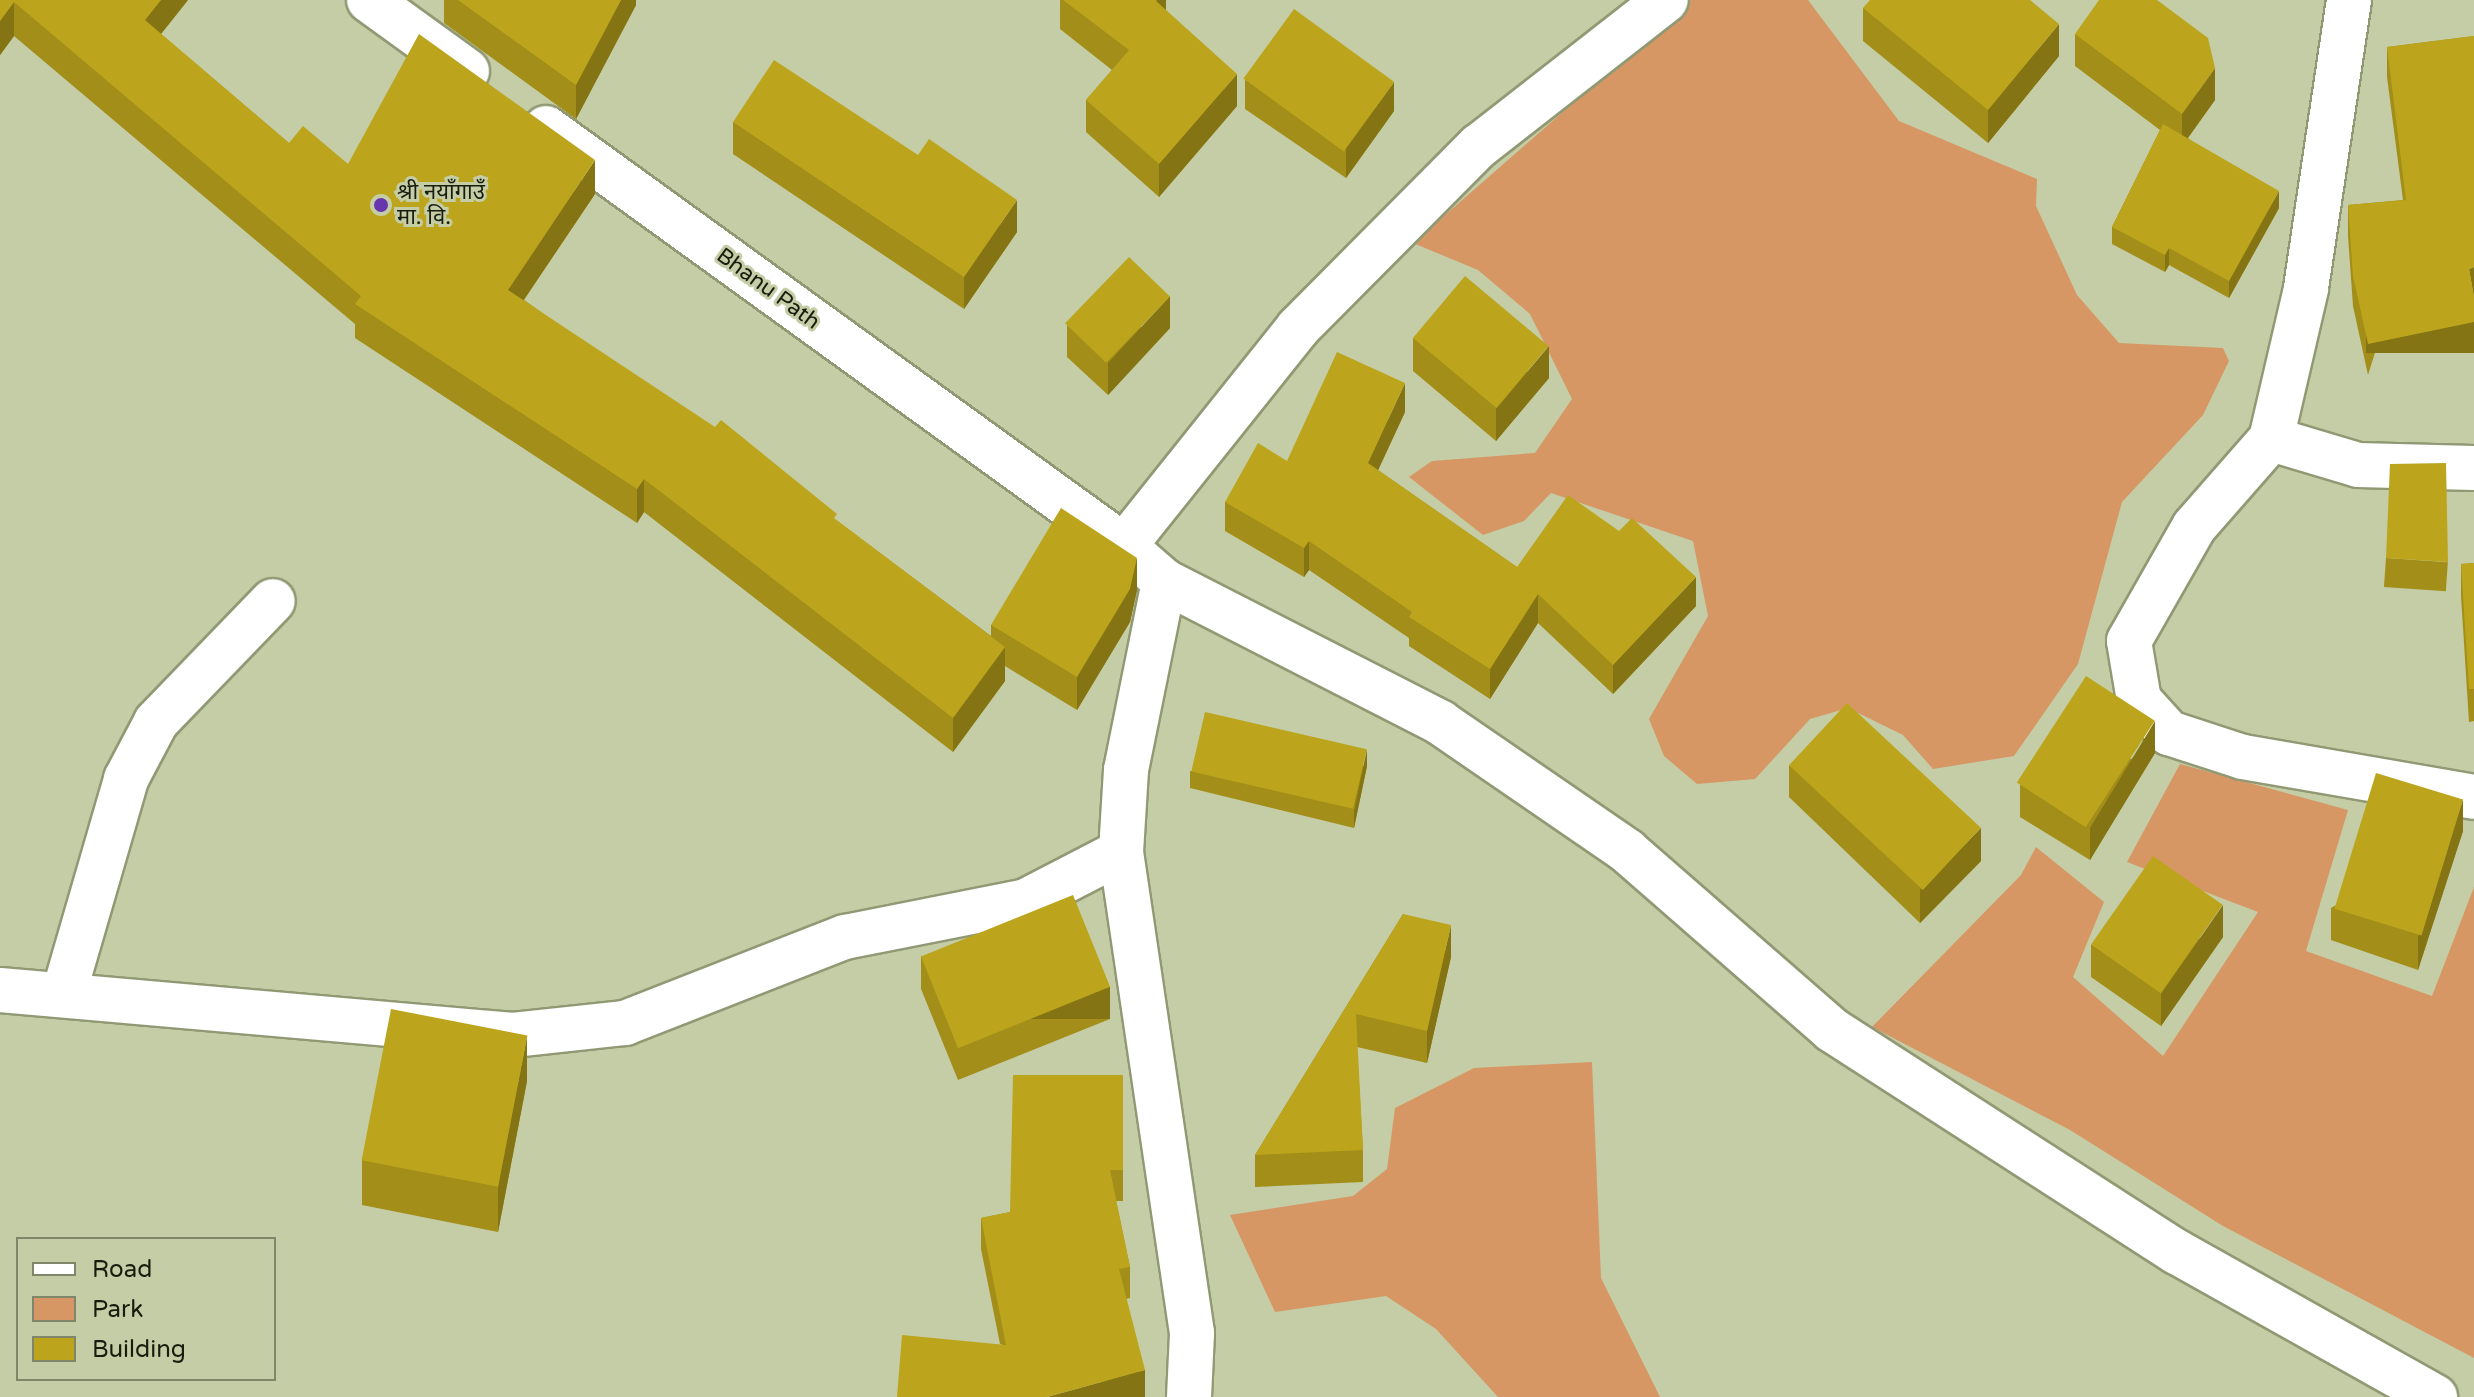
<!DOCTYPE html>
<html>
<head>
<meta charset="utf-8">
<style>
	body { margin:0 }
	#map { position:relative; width:2474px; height:1397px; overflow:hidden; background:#c4cda6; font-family:"Varela Round","Noto Sans Devanagari",sans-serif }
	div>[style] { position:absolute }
	.green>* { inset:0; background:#d79765 }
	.roads { filter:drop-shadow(2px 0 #919974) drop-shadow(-2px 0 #919974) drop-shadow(0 2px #919974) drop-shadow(0 -2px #919974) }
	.minor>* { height:44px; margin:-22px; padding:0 22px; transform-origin:22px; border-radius:22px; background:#fff }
	.tertiary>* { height:44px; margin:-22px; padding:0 22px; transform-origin:22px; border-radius:22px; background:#fff }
	.wall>* { inset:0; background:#a28e18; transform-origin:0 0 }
	.shaded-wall>* { inset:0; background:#847414; transform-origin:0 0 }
	.building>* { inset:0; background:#bca51c; transform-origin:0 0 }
	.dots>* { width:22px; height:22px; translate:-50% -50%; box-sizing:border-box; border:4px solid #c4cda6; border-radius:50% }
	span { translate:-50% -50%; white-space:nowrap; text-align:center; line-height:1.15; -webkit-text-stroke:6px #c4cda6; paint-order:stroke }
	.poi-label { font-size:22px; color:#191c0d }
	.left { translate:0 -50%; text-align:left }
	.street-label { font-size:22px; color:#191c0d }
	.legend { position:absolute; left:16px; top:1237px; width:260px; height:144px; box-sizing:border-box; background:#c4cda6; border:2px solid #808669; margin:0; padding:10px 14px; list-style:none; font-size:24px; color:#191c0d }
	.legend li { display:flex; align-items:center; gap:16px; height:40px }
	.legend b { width:40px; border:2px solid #808669 }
</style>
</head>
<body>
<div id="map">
	<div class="green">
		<i style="clip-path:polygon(1691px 0,1808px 0,1899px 121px,2037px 179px,2036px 206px,2077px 295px,2119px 343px,2223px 348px,2229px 361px,2203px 415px,2122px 502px,2078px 664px,2014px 756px,1933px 769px,1903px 735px,1848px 708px,1810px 719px,1755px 779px,1697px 784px,1664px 756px,1649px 719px,1708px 616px,1693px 541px,1551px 493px,1524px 521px,1483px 535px,1409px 477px,1432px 461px,1535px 453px,1572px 399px,1530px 314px,1478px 270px,1413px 243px)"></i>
		<i style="clip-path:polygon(2180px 764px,2348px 810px,2306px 951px,2432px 996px,2474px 887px,2474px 1358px,2223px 1226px,2070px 1130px,1872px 1027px,2021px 875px,2036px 847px,2104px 902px,2073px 977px,2163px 1056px,2258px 912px,2127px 862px)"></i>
		<i style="clip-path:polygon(1592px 1062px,1601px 1278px,1660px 1397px,1498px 1397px,1436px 1329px,1386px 1296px,1275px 1312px,1230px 1215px,1353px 1196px,1387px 1169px,1395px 1108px,1474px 1068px)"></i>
	</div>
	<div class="roads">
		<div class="minor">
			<i style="left:2349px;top:0;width:292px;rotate:98.5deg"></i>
			<i style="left:2306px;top:289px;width:154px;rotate:103.1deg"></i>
			<i style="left:2271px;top:439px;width:117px;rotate:131.2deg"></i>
			<i style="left:2194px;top:527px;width:131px;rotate:119.7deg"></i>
			<i style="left:2129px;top:641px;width:60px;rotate:80.4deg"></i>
			<i style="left:2139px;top:700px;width:45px;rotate:47.7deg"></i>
			<i style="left:2169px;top:733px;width:78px;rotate:18deg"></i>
			<i style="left:2243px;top:757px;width:234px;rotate:9.8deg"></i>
			<i style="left:2271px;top:439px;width:91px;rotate:16.6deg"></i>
			<i style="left:2358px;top:465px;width:116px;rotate:1.5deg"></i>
			<i style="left:0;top:990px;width:515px;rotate:5.01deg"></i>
			<i style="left:513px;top:1035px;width:113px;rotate:-6.1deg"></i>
			<i style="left:625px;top:1023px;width:236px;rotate:-21.4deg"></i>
			<i style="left:845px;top:937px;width:185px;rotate:-11.2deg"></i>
			<i style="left:1026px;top:901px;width:107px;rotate:-27.3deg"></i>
			<i style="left:64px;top:993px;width:223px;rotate:-73.8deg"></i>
			<i style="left:126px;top:779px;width:64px;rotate:-62.2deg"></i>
			<i style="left:156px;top:722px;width:168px;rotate:-46deg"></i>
			<i style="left:1189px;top:1397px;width:64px;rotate:-87.3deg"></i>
			<i style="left:1192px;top:1333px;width:486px;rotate:-98.4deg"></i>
			<i style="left:1121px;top:852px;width:82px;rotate:-86.5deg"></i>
			<i style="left:1126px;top:770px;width:193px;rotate:-78.6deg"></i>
			<i style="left:1164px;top:581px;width:311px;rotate:27.1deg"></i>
			<i style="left:1441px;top:723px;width:226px;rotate:34.5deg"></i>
			<i style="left:1627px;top:851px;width:272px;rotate:41.1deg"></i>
			<i style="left:1832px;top:1030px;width:410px;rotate:32.8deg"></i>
			<i style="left:2177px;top:1252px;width:296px;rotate:29.3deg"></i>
		</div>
		<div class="tertiary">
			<i style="left:369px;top:0;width:121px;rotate:35.9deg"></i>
			<i style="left:546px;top:128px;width:713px;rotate:35.87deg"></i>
			<i style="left:1124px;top:546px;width:53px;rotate:41.2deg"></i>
			<i style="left:1124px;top:546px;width:279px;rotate:-51.4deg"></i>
			<i style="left:1298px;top:328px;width:257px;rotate:-45.2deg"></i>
			<i style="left:1479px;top:146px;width:237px;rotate:-38deg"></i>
		</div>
	</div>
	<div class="wall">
		<i style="clip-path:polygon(0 0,188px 0,161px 34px,289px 143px,348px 164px,595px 194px,524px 300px,837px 521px,991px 636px,991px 625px,1137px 590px,1130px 622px,1077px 710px,1005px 666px,1005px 681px,953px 752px,644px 512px,637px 523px,355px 338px,355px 324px,14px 36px,0 55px)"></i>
		<i style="clip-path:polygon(444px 0,636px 0,636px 5px,576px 119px,444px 23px)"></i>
		<i style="clip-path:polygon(1060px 0,1166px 0,1166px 10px,1237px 106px,1159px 197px,1086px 132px,1086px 100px,1112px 70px,1060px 29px)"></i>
		<i style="clip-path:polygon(1863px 8px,2059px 56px,1988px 143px,1863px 41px)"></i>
		<i style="clip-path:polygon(2075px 34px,2215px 100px,2188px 138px,2279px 208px,2229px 298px,2169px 265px,2165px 272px,2112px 244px,2112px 227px,2160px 130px,2075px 66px)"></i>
		<i style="clip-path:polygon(2474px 36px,2368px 375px,2353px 306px,2348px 236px,2348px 205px,2403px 200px,2387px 77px,2387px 47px)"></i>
		<i style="clip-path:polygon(1245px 80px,1394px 111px,1346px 178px,1245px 109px)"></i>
		<i style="clip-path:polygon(733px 122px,1017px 232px,964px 309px,733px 154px)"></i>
		<i style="clip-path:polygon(1067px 325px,1170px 328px,1108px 395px,1067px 357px)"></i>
		<i style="clip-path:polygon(1413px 338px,1549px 378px,1496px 441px,1413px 371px)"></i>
		<i style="clip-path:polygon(1405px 412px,1378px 470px,1517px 567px,1696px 606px,1613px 694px,1538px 623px,1490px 699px,1409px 646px,1409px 638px,1309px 570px,1304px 577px,1225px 531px,1225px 502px,1287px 461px)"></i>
		<i style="left:2386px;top:558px;width:62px;height:29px;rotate:4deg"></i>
		<i style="clip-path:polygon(2474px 563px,2474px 721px,2469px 722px,2461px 596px,2461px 564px)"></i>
		<i style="clip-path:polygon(2155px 753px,2090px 860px,2020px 817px,2020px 785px)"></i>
		<i style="clip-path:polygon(1789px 765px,1981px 861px,1920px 923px,1789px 797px)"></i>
		<i style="clip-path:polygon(1367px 766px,1354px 828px,1190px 788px,1190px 771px)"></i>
		<i style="clip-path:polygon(2463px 831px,2418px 970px,2331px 940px,2331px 908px)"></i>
		<i style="clip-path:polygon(1403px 914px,1451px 957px,1427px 1063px,1357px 1047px,1363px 1150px,1363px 1182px,1255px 1187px,1255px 1155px)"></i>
		<i style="clip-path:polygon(2223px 937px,2161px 1026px,2091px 977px,2091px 945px)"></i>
		<i style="clip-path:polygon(921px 956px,1110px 1019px,958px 1080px,921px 989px)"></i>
		<i style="clip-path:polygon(1123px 1075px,1123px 1201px,1116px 1201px,1130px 1267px,1130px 1298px,1126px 1299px,1145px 1397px,1000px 1344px,981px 1249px,981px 1218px,1010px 1212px)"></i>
		<i style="clip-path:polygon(527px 1081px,498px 1232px,362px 1205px,362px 1160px)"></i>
	</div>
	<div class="shaded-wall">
		<i style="clip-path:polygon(161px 0,188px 0,145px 54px,145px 20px)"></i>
		<i style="clip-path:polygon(621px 0,636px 0,636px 5px,576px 119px,576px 85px)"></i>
		<i style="clip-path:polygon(1157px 0,1166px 0,1166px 21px,1156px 1px)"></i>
		<i style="clip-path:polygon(14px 2px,14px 36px,0 55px,0 21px)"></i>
		<i style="clip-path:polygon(2059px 24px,2059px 56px,1988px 143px,1988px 110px)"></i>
		<i style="clip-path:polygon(2215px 68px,2215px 100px,2182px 146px,2182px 114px)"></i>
		<i style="clip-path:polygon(1237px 74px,1237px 106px,1159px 197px,1159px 164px)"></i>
		<i style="clip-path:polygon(1394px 82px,1394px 111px,1346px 178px,1346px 148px)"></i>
		<i style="clip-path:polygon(595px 160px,595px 194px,508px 323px,508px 290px)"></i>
		<i style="clip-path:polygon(2279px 191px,2279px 208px,2229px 298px,2229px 281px)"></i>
		<i style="clip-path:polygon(1017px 200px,1017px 232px,964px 309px,964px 277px)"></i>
		<i style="clip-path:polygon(2169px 248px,2169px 265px,2165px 272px,2165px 255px)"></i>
		<i style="clip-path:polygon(2474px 267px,2474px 298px,2469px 269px)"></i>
		<i style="clip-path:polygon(1170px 296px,1170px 328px,1108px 395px,1108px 363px)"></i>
		<i style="left:2474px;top:322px;width:31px;height:108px;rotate:90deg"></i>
		<i style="clip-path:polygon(1549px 346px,1549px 378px,1496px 441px,1496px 409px)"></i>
		<i style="clip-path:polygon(1405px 383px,1405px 412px,1368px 492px,1368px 463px)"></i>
		<i style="clip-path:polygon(644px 479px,644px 512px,637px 523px,637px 489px)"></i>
		<i style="clip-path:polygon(1309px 541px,1309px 570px,1304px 577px,1304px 548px)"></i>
		<i style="clip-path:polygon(1137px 558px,1137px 590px,1130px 622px,1077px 710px,1077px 677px)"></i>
		<i style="clip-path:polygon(1696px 577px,1696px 606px,1613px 694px,1613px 665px)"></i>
		<i style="clip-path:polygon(1538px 594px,1538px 623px,1490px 699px,1490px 669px)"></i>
		<i style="clip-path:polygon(1005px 647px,1005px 681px,953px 752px,953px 718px)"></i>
		<i style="clip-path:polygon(2155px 721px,2155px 753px,2090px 860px,2090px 828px)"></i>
		<i style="clip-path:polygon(1367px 749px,1367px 766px,1354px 828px,1354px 811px)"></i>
		<i style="clip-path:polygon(2463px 799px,2463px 831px,2418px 970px,2418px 937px)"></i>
		<i style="clip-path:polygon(1981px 828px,1981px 861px,1920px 923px,1920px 890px)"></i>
		<i style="clip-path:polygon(2223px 905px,2223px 937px,2161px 1026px,2161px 994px)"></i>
		<i style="clip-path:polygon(1451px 925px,1451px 957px,1427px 1063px,1427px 1031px)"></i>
		<i style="left:1110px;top:987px;width:32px;height:164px;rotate:90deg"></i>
		<i style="clip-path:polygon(527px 1036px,527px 1081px,498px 1232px,498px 1187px)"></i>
		<i style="clip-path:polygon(1145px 1370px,1145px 1397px,1047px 1397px)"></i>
	</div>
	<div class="building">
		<i style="clip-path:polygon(0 0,161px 0,145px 20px,289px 143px,303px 126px,348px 164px,419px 34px,595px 160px,508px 290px,715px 427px,721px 420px,837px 514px,834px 518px,1005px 647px,953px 718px,644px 479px,637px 489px,355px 304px,361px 296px,14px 2px,0 21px)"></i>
		<i style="clip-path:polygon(458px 0,621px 0,576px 85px)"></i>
		<i style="clip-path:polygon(1063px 0,1157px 0,1156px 1px,1237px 74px,1159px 164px,1086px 100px,1129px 50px)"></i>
		<i style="clip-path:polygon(1870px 0,2030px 0,2059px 24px,1988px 110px,1863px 8px)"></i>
		<i style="clip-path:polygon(2099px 0,2157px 0,2208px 38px,2215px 68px,2182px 114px,2075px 34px)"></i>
		<i style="left:1294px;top:9px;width:124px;height:86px;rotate:36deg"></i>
		<i style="clip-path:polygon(2474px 36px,2474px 267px,2469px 269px,2474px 296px,2474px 322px,2368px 344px,2353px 276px,2348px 205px,2406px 200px,2387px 47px)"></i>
		<i style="clip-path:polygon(774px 60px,918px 155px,929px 139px,1017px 200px,964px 277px,733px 122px)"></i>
		<i style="clip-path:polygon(2163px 124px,2279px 191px,2229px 281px,2169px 248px,2165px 255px,2112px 227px)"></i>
		<i style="left:1129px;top:257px;width:57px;height:92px;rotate:44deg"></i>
		<i style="left:1465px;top:276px;width:109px;height:81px;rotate:40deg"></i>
		<i style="clip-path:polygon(1337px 352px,1405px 383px,1368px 463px,1517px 567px,1568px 495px,1619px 531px,1632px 518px,1696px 577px,1613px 665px,1538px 594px,1490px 669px,1409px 617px,1412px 612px,1309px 541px,1304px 548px,1225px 502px,1258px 443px,1287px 461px)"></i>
		<i style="clip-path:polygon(2446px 463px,2448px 562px,2386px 558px,2390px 464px)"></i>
		<i style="clip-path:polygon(1061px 508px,1137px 558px,1130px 589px,1077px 677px,991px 625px)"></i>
		<i style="clip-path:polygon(2474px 563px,2474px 689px,2469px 689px,2461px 564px)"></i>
		<i style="left:2086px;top:676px;width:82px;height:127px;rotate:33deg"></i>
		<i style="left:1847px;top:703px;width:183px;height:85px;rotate:43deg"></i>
		<i style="left:1205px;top:712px;width:166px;height:61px;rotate:13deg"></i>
		<i style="left:2376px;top:773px;width:91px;height:142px;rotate:17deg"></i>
		<i style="left:2153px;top:856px;width:85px;height:108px;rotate:35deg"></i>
		<i style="left:1073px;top:895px;width:99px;height:164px;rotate:68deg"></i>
		<i style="clip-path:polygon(1403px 914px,1451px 925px,1427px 1031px,1356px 1014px,1363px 1150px,1255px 1155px)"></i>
		<i style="left:391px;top:1009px;width:139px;height:154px;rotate:11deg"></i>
		<i style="clip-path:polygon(1013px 1075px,1123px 1075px,1123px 1170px,1110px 1170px,1130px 1267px,1119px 1269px,1145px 1370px,1047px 1397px,897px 1397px,902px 1335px,1006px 1345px,981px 1218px,1010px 1212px)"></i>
	</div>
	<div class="dots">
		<i style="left:381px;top:205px;background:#6836ad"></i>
	</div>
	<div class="poi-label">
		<span class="left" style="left:397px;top:205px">श्री नयाँगाउँ<br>मा. वि.</span>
	</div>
	<div class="street-label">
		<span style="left:768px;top:289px;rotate:36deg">Bhanu Path</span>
	</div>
	<ul class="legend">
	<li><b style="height:10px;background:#fff"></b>Road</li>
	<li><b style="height:22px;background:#d79765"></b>Park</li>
	<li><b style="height:22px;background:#bca51c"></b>Building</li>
	</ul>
</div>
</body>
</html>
